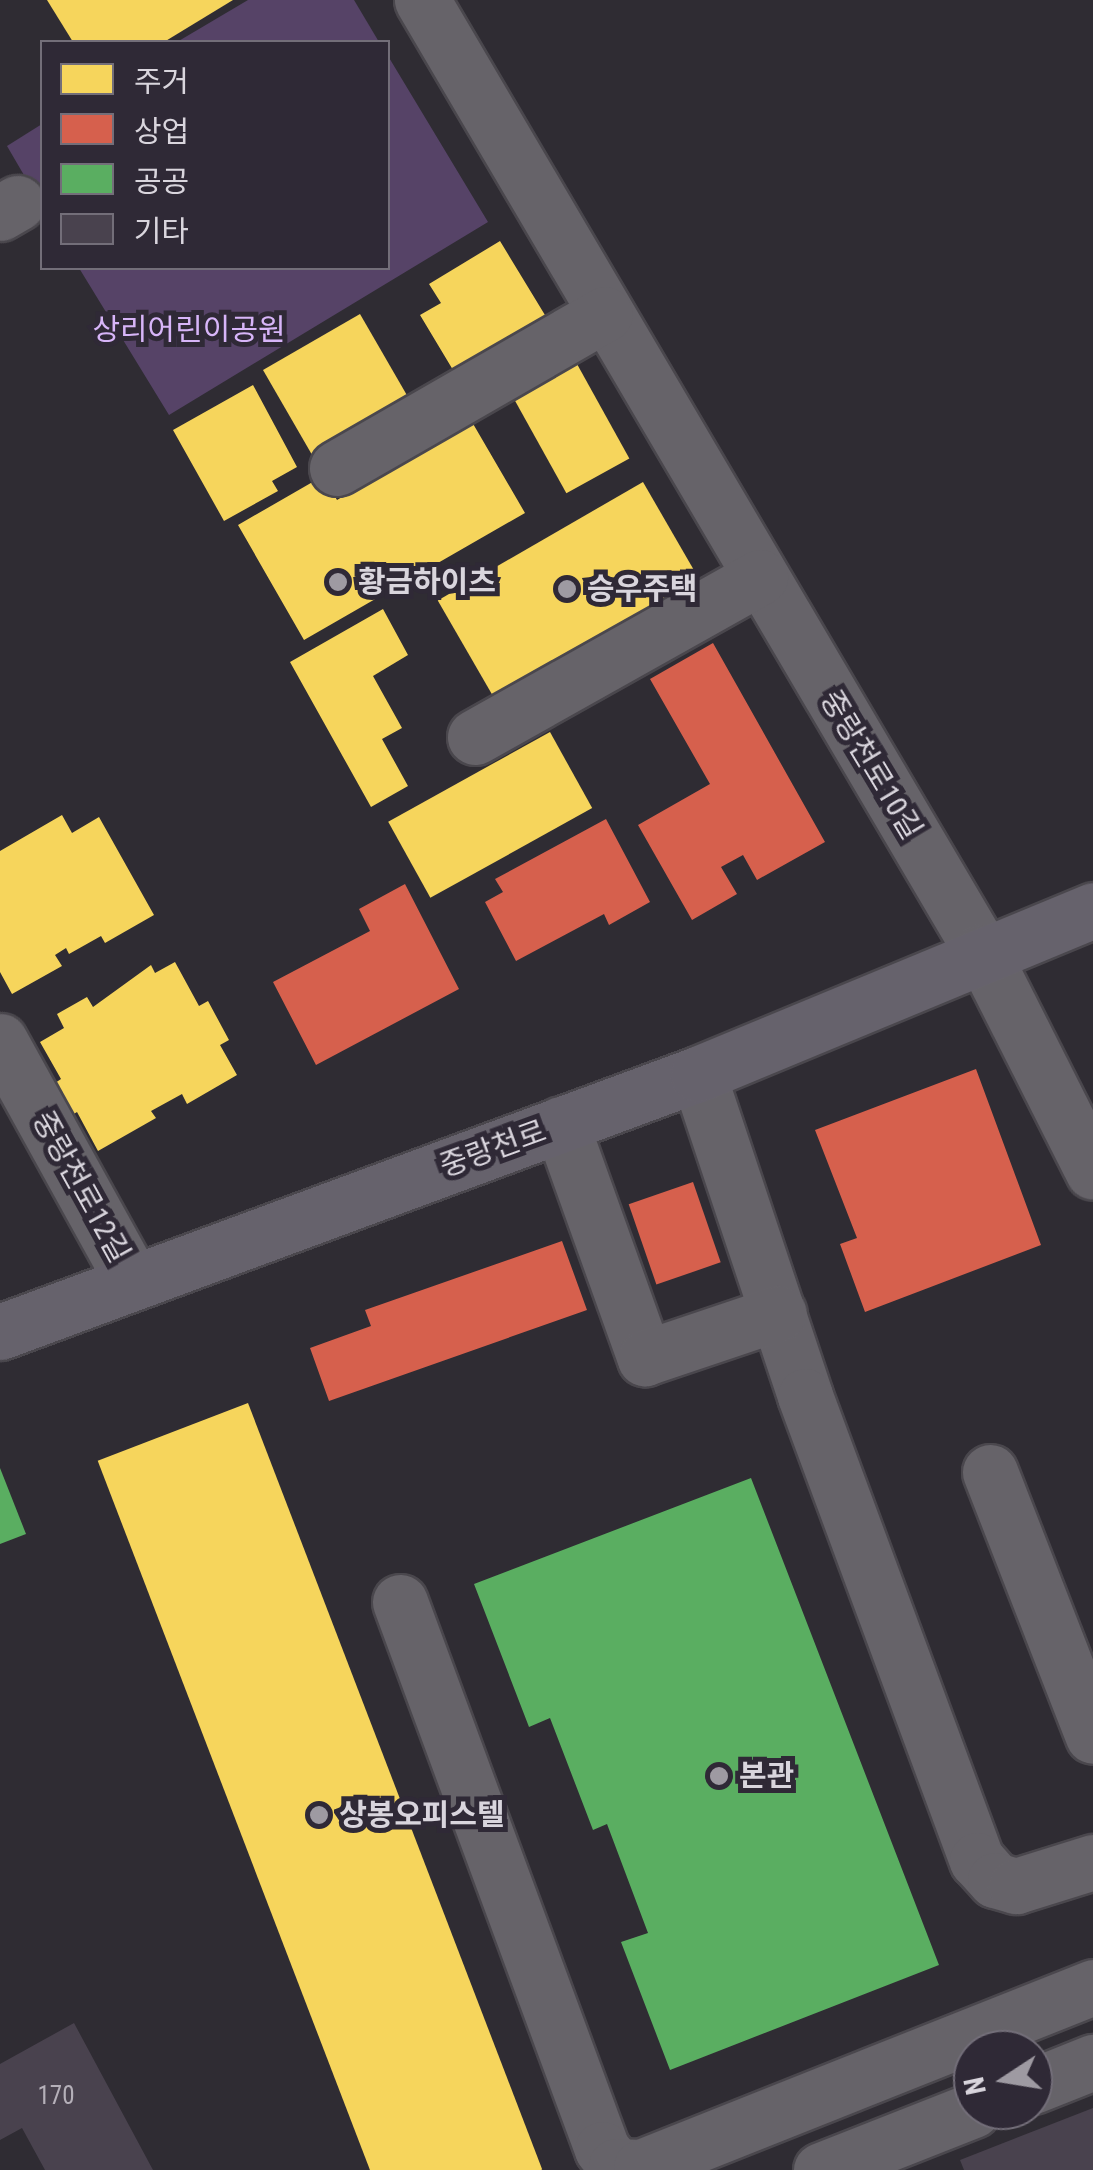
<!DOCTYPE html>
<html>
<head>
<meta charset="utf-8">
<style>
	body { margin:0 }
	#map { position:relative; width:1093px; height:2170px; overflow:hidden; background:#2f2c33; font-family:"Roboto Condensed","Noto Sans KR",sans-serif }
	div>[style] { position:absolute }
	.green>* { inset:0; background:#564367 }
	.homes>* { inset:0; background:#f6d55c; transform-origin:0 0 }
	.shops>* { inset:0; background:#d6604d; transform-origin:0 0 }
	.public>* { inset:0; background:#5aae61 }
	.building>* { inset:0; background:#49424e }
	.roads { filter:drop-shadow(2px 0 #4a474d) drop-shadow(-2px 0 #4a474d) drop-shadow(0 2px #4a474d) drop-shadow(0 -2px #4a474d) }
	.minor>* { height:55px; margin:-27.5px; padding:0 27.5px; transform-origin:27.5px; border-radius:27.5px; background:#666369 }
	.major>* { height:55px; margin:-27.5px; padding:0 27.5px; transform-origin:27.5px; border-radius:27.5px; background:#66626c }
	.dots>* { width:28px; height:28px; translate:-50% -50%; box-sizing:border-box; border:5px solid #2f2936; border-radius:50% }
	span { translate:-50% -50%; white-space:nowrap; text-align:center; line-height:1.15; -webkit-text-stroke:10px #2f2936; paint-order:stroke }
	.number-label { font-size:25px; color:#b5b0b9 }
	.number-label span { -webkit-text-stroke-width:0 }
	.park-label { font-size:30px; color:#d7b5f8 }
	.poi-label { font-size:30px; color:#d9d5dd; font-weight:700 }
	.left { translate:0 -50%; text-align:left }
	.street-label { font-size:30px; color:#d9d5dd }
	.legend { position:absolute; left:40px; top:40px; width:350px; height:230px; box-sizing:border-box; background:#2f2936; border:2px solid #736e79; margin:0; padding:12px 18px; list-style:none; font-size:30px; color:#d9d5dd }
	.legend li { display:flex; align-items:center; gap:20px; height:50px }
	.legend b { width:50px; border:2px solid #736e79 }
	.north { position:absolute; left:953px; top:2030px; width:100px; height:100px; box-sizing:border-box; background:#2f2936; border:2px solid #736e79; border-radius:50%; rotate:258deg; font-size:28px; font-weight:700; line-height:40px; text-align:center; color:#d9d5dd }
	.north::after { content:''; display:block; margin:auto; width:35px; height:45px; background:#9e9aa2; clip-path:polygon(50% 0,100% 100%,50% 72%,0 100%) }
</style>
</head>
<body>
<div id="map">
	<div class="green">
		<i style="clip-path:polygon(248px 0,354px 0,379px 42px,177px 42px)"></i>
		<i style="clip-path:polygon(388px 56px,488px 222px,169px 415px,79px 268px,388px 268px)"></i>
		<i style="clip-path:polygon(42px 124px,42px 206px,7px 146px)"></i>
	</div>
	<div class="homes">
		<i style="clip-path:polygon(47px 0,233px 0,164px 42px,73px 42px)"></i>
		<i style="clip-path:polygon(500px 241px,548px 320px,456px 375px,420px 315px,441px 303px,429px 284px)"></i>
		<i style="left:360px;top:314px;width:104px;height:112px;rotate:60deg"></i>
		<i style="left:577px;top:364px;width:108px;height:72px;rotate:61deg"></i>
		<i style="clip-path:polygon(253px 385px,297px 467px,272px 481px,278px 491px,224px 521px,173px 430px)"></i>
		<i style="clip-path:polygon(472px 422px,525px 513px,304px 640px,238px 525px,323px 476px,337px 500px)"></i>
		<i style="left:643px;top:482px;width:113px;height:237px;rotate:60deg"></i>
		<i style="clip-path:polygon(383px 609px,408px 655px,373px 676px,402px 728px,382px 739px,408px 786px,371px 807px,290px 662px)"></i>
		<i style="left:550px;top:732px;width:87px;height:185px;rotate:61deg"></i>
		<i style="clip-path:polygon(62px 815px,72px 833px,99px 817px,154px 915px,105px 943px,101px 936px,69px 954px,66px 948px,55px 955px,62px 966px,12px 994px,0 972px,0 851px)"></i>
		<i style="clip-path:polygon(175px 962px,199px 1006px,208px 1001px,229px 1040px,220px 1045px,237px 1075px,187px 1104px,182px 1094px,151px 1111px,156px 1118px,98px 1151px,77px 1112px,69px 1117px,52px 1085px,61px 1079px,40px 1042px,64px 1028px,57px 1014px,87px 997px,93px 1007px,151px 965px,155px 973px)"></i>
		<i style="left:248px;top:1403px;width:821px;height:161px;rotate:69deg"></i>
	</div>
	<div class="shops">
		<i style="clip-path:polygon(713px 643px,825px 842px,757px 880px,743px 855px,721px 867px,737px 894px,692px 920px,638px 825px,710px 784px,650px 679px)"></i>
		<i style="clip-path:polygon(606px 819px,650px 902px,609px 925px,604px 914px,516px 961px,485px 902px,503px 892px,495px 879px)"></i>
		<i style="clip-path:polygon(405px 884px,459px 989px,316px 1065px,273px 982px,370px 931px,359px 909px)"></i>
		<i style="clip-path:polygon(976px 1069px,1041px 1245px,865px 1312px,840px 1244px,857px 1238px,815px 1130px)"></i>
		<i style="left:693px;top:1182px;width:85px;height:68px;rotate:71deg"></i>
		<i style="clip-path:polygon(562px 1241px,587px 1310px,329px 1401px,310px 1348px,371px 1326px,365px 1310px)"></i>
	</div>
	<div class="public">
		<i style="clip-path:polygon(0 1468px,26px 1534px,0 1544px)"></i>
		<i style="clip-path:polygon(751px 1478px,939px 1965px,670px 2070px,621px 1942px,648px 1933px,607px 1824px,593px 1830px,550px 1718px,529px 1727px,474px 1584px)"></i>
	</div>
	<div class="building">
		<i style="clip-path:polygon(74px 2023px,153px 2170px,45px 2170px,22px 2128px,0 2140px,0 2064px)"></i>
		<i style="clip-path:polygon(1093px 2108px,1093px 2170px,964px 2170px,960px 2160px)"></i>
	</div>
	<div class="roads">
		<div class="minor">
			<i style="left:422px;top:0;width:1104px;rotate:59.53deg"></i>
			<i style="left:982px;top:952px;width:246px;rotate:63.2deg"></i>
			<i style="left:0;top:213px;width:20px;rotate:-30deg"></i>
			<i style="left:337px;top:468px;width:309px;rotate:-29.9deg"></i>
			<i style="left:475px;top:737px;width:327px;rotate:-29.3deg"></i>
			<i style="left:0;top:1041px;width:275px;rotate:61.1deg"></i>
			<i style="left:698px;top:1074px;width:339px;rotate:71.6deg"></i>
			<i style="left:805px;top:1396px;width:495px;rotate:69.7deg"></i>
			<i style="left:977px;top:1860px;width:27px;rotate:48deg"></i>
			<i style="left:995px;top:1880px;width:22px;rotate:16deg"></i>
			<i style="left:1016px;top:1886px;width:81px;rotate:-17.3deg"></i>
			<i style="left:561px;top:1124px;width:249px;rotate:70.3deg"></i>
			<i style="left:645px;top:1358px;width:141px;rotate:-18.6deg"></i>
			<i style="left:990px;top:1472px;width:283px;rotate:68.7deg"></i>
			<i style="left:400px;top:1602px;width:583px;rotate:69.73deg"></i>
			<i style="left:602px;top:2149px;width:22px;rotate:51deg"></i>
			<i style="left:616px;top:2166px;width:25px;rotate:2deg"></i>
			<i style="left:641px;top:2167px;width:487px;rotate:-21.7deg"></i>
			<i style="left:1033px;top:2086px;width:65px;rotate:-21.8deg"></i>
			<i style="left:821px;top:2170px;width:163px;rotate:-21.5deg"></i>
		</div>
		<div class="major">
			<i style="left:0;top:1332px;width:744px;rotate:-20.29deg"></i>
			<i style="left:698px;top:1074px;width:428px;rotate:-22.5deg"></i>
		</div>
	</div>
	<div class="dots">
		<i style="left:338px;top:582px;background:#9e9aa2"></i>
		<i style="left:567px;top:589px;background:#9e9aa2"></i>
		<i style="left:719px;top:1776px;background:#9e9aa2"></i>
		<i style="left:319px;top:1815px;background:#9e9aa2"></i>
	</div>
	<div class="number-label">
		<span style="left:56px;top:2096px">170</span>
	</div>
	<div class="park-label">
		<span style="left:189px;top:330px">상리어린이공원</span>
	</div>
	<div class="poi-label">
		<span class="left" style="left:358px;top:582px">황금하이츠</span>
		<span class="left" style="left:587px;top:589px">승우주택</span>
		<span class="left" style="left:739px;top:1776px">본관</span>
		<span class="left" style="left:339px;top:1815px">상봉오피스텔</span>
	</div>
	<div class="street-label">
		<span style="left:871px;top:765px;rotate:59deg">중랑천로10길</span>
		<span style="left:493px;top:1149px;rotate:-20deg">중랑천로</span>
		<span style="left:81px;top:1187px;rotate:61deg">중랑천로12길</span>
	</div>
	<ul class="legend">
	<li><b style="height:28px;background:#f6d55c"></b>주거</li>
	<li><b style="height:28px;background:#d6604d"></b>상업</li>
	<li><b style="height:28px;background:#5aae61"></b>공공</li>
	<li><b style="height:28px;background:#49424e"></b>기타</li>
	</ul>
	<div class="north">N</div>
</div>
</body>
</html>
